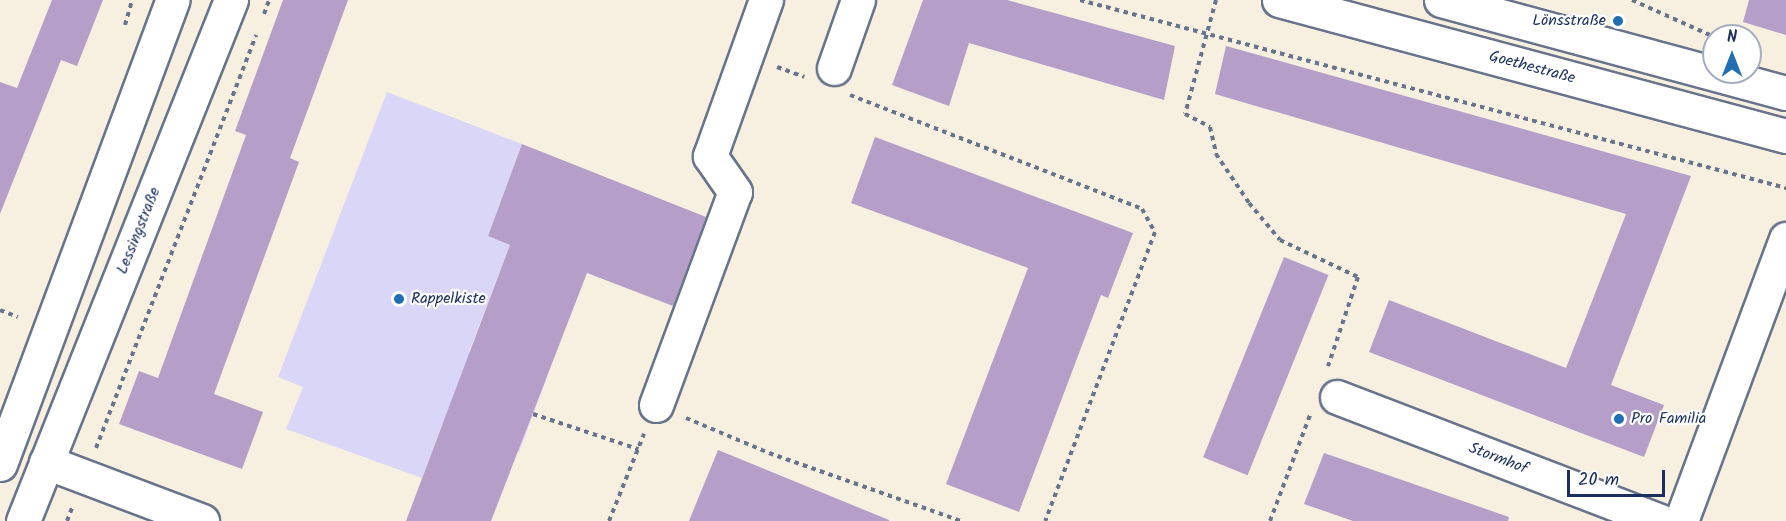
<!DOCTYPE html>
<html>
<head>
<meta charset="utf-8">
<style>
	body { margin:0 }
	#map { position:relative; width:1786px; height:521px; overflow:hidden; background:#f7f0e0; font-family:Kalam,sans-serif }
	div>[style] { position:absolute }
	.built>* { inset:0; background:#d9d6f7 }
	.building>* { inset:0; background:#b59ec8; transform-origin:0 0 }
	.path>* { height:4px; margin-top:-2px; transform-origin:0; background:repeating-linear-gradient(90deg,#68738c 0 4.5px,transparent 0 9px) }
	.roads { filter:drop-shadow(2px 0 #68738c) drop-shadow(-2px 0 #68738c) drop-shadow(0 2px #68738c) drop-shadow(0 -2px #68738c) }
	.minor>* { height:33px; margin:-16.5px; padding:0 16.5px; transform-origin:16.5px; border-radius:16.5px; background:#fff }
	.dots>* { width:16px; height:16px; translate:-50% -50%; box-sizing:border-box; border:3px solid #fff; border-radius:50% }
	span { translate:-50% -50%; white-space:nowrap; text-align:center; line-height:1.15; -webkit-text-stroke:4.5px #fff; paint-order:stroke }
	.poi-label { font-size:16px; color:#1b2f5e }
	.right { translate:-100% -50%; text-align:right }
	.left { translate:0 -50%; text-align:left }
	.street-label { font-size:16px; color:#1b2f5e }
	.north { position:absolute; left:1702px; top:24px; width:60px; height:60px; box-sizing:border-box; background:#fff; border:2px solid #a4acbf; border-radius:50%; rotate:0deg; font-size:16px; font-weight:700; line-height:24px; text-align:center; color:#1b2f5e }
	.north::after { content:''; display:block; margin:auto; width:21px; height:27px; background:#1f6fb2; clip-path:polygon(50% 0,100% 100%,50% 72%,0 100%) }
	.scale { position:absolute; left:1567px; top:470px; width:98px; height:27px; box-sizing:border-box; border:3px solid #1b2f5e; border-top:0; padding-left:8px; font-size:18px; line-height:21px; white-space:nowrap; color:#1b2f5e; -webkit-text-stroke:4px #fff; paint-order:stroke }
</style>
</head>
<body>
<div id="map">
	<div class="built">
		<i style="clip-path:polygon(387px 92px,522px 144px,488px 236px,510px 245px,469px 352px,546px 380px,519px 452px,442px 425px,422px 478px,286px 429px,303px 387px,278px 377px)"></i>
	</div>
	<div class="building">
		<i style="clip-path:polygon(52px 0,103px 0,77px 66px,61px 60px,0 214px,0 82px,17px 88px)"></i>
		<i style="clip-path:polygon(283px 0,348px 0,290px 158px,299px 162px,214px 394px,263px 412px,242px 469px,119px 424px,139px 371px,158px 378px,246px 135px,235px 131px)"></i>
		<i style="clip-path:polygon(923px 0,1007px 0,1175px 46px,1164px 100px,969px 43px,949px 106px,892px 85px)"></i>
		<i style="clip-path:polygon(1749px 0,1786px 0,1786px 35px,1743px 22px)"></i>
		<i style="clip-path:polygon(1226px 46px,1691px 176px,1611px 385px,1664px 405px,1644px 457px,1369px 352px,1389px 300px,1566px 368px,1626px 214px,1215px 94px)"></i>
		<i style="clip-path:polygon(875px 137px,1133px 233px,1108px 298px,1101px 295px,1019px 512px,946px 484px,1028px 268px,851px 203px)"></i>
		<i style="clip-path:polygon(522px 144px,706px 217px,673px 306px,587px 273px,491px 521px,406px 521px,510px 245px,488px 236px)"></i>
		<i style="left:1284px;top:257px;width:48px;height:216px;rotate:22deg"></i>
		<i style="clip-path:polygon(718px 450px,889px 520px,889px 521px,689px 521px)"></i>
		<i style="clip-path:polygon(1324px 453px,1509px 517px,1508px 521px,1353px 521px,1304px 504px)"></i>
	</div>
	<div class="path">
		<i style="left:1080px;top:0;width:731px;rotate:14.91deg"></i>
		<i style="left:1216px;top:0;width:118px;rotate:105.2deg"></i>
		<i style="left:1185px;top:114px;width:28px;rotate:27deg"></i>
		<i style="left:1210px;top:127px;width:28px;rotate:77deg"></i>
		<i style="left:1216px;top:154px;width:59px;rotate:56deg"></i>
		<i style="left:1249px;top:203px;width:48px;rotate:50deg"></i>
		<i style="left:1280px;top:240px;width:86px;rotate:25.4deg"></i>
		<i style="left:1358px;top:277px;width:94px;rotate:108.6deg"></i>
		<i style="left:1632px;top:0;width:85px;rotate:24.2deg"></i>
		<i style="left:264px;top:14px;width:15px;rotate:-70deg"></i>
		<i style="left:125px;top:25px;width:26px;rotate:-74deg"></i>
		<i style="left:777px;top:67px;width:29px;rotate:20deg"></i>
		<i style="left:850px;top:95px;width:313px;rotate:21.3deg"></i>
		<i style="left:1142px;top:209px;width:26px;rotate:61deg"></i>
		<i style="left:1155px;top:232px;width:309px;rotate:110.8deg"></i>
		<i style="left:0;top:310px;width:19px;rotate:21deg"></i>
		<i style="left:533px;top:414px;width:111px;rotate:18.4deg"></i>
		<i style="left:686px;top:418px;width:90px;rotate:22.9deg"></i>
		<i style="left:769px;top:453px;width:204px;rotate:19.5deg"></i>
		<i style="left:96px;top:448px;width:443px;rotate:-68.8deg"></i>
		<i style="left:67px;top:521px;width:14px;rotate:-69deg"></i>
		<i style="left:609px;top:521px;width:94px;rotate:-68.1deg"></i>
		<i style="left:1270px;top:521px;width:113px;rotate:-69.3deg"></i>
	</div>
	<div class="roads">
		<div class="minor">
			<i style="left:1279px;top:0;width:525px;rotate:15.02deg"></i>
			<i style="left:1441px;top:0;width:357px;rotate:15.1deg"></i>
			<i style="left:834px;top:68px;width:72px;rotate:-70.6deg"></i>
			<i style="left:1337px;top:397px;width:346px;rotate:21deg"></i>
			<i style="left:656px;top:405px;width:227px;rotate:-69.7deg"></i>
			<i style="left:735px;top:192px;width:44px;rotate:-124.8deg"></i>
			<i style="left:710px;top:156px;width:166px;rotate:-70.3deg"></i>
			<i style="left:46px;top:462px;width:167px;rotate:20.7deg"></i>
			<i style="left:0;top:464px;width:495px;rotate:-69.6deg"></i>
			<i style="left:23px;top:521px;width:561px;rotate:-68.24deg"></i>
			<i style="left:1681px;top:521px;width:301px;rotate:-69.6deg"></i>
		</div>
	</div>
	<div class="dots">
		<i style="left:1618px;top:21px;background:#1f6fb2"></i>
		<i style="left:399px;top:299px;background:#1f6fb2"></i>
		<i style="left:1619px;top:419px;background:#1f6fb2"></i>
	</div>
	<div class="poi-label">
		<span class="right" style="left:1606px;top:21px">Lönsstraße</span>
		<span class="left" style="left:411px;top:299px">Rappelkiste</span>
		<span class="left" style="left:1631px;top:419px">Pro Familia</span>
	</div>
	<div class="street-label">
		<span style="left:1532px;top:68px;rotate:15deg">Goethestraße</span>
		<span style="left:139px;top:231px;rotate:-68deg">Lessingstraße</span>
		<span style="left:1498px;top:459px;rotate:21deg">Stormhof</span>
	</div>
	<div class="north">N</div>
	<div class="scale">20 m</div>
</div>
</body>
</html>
